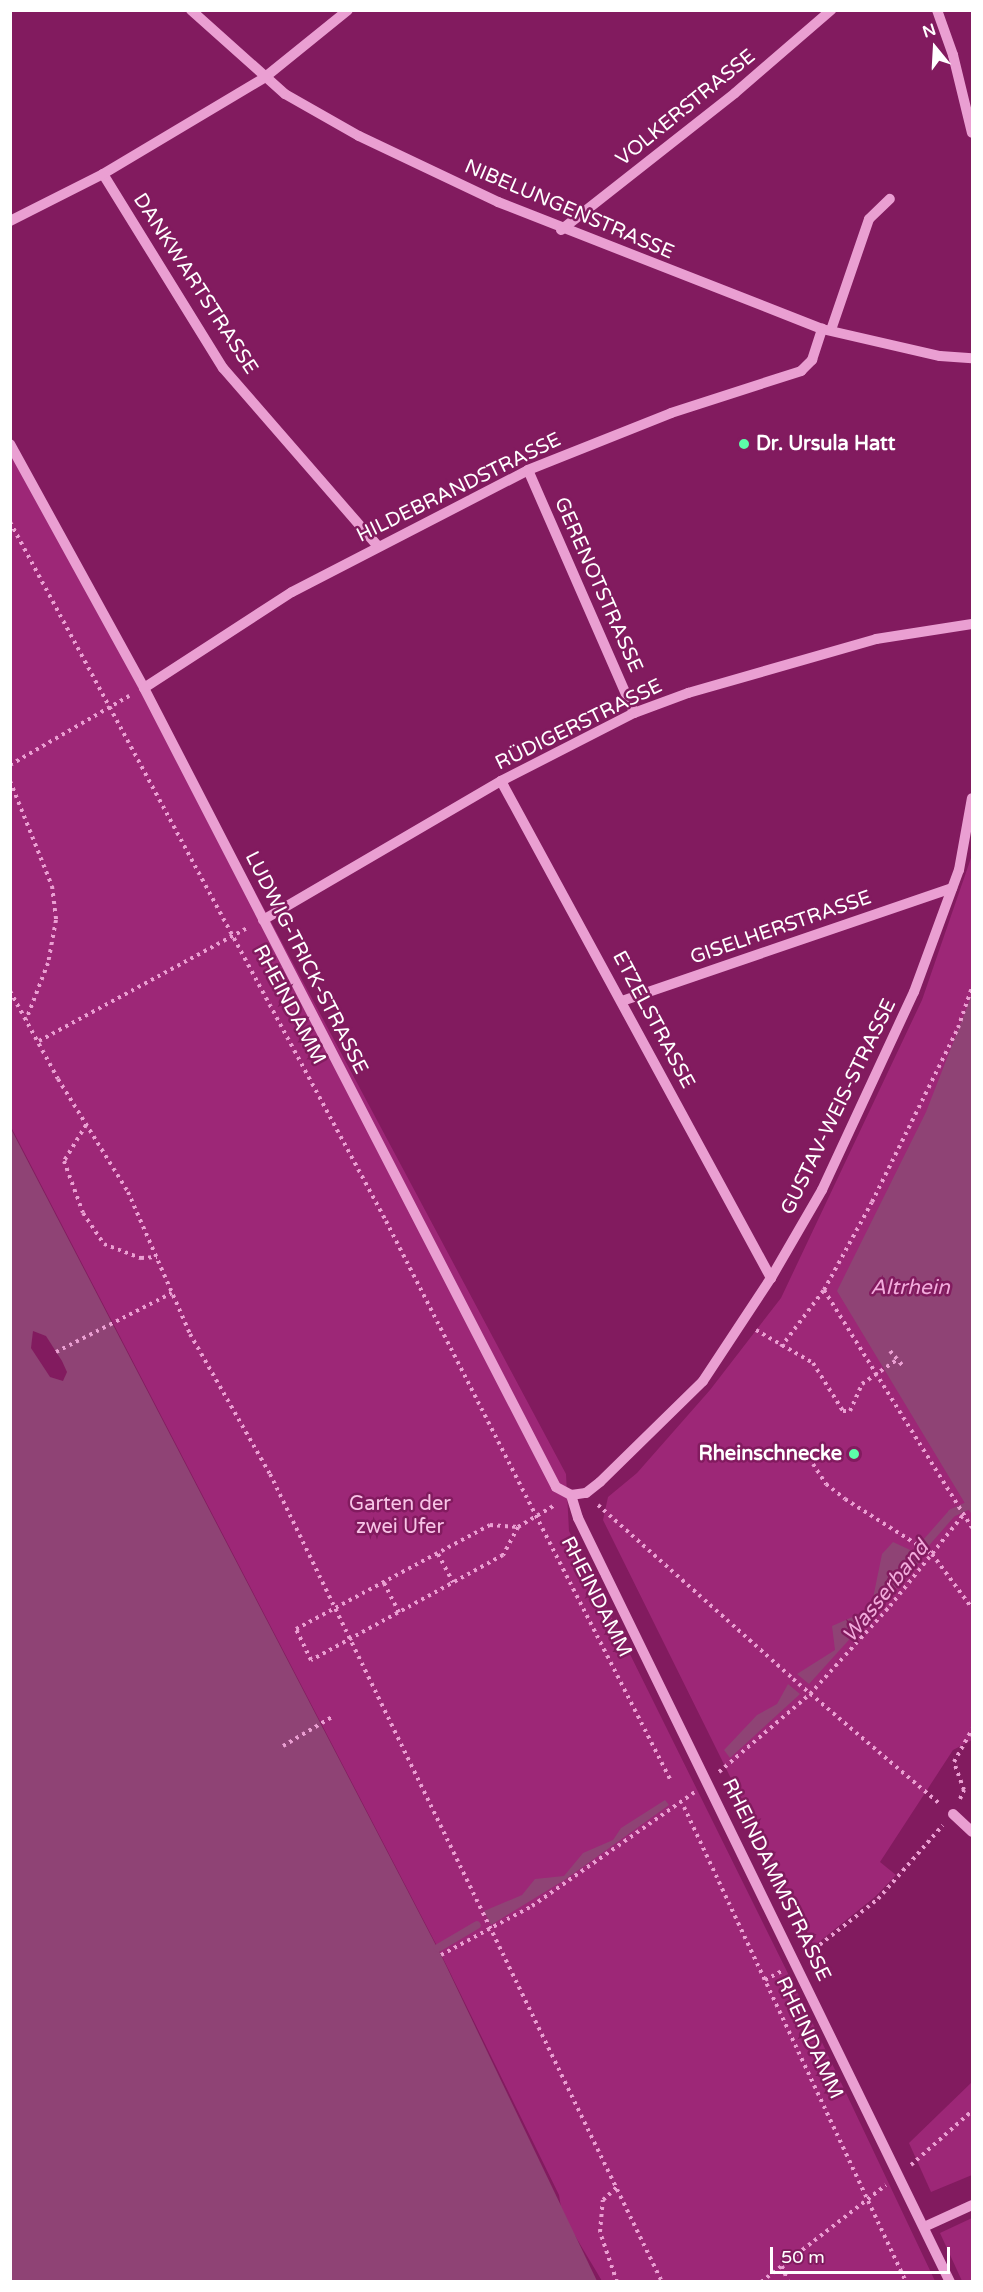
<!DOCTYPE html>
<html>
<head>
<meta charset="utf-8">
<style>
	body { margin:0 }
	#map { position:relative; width:983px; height:2292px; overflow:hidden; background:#821b5f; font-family:"Varela Round",sans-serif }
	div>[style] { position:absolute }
	.green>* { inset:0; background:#9d2777 }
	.water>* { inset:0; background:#8f4375 }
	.pier>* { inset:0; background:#821b5f }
	.stream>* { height:8px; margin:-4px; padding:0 4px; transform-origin:4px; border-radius:4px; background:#8f4375 }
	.path>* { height:4px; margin-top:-2px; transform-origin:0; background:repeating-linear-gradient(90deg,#ea9fd2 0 3px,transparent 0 7.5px) }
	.minor>* { height:10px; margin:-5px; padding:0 5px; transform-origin:5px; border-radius:5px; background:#ea9fd2 }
	.dots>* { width:16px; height:16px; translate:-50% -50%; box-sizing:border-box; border:3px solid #821b5f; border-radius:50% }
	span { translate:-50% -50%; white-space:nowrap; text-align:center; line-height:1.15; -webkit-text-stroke:5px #821b5f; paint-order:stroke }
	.street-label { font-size:20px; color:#fff }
	.poi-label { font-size:20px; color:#fff; font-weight:700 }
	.left { translate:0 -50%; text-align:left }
	.right { translate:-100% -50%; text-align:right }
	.park-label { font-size:20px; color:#f8c4e7 }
	.water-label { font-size:21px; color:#f2abdc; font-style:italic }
	.frame { position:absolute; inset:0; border:12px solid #fff; pointer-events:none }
	.north { position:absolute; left:905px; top:18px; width:60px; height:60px; -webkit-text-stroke:4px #821b5f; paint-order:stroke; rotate:342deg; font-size:16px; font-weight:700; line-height:24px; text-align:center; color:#fff }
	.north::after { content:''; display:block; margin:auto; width:21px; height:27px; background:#fff; clip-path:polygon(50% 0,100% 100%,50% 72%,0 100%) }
	.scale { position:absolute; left:770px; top:2247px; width:180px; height:27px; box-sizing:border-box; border:3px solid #fff; border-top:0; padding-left:8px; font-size:18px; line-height:21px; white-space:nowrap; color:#fff; -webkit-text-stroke:4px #821b5f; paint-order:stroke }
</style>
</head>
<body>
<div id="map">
	<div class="green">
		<i style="clip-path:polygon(10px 445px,137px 671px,566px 1474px,569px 1531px,818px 2034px,935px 2281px,602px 2281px,562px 2214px,559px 2195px,438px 1948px,11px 1127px)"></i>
		<i style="clip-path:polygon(972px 855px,972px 1740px,953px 1750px,880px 1862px,896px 1875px,876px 1896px,814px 1946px,603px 1520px,608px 1497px,637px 1473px,710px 1390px,781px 1298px,922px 1000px)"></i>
		<i style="clip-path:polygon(972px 2082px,972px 2175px,931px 2192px,909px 2143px)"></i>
		<i style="clip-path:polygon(972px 2218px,972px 2281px,962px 2281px,940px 2233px)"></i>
	</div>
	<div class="water">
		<i style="clip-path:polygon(972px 994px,972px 1515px,837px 1291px,926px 1112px)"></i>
		<i style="clip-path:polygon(10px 1127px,441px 1955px,597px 2281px,11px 2281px)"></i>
		<i style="clip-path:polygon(893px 1542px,921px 1555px,922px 1559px,809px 1684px,797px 1674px,835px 1650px,832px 1626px,866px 1611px,872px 1603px,882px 1554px)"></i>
		<i style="clip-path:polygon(788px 1684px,800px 1694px,730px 1758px,724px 1750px,757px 1715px,777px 1704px)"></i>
		<i style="clip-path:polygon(665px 1800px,669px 1805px,566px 1879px,491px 1925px,484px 1911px,522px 1895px,535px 1879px,564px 1876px,583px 1853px,613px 1840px,621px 1828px)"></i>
	</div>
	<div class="pier">
		<i style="clip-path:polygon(33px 1331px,46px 1336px,62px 1361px,67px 1372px,63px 1381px,50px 1377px,31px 1348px)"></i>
	</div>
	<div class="stream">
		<i style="left:911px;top:1560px;width:62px;rotate:-48.9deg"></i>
		<i style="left:952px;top:1513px;width:17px;rotate:-25deg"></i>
		<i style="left:438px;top:1948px;width:45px;rotate:-30.5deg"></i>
	</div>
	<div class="path">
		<i style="left:10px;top:522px;width:794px;rotate:61.72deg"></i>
		<i style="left:386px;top:1221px;width:626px;rotate:63.03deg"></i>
		<i style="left:10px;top:765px;width:138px;rotate:-30.1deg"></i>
		<i style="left:10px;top:781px;width:113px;rotate:68.2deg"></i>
		<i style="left:52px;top:886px;width:34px;rotate:83deg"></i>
		<i style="left:56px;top:920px;width:44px;rotate:100.5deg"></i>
		<i style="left:48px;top:963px;width:61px;rotate:111.1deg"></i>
		<i style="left:10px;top:991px;width:100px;rotate:61.4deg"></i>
		<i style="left:58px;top:1079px;width:133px;rotate:58.2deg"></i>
		<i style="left:128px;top:1192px;width:155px;rotate:66.4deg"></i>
		<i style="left:190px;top:1334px;width:161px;rotate:60.3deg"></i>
		<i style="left:270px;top:1474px;width:898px;rotate:64.12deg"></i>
		<i style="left:39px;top:1041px;width:239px;rotate:-28.5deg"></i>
		<i style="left:86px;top:1125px;width:42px;rotate:121.4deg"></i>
		<i style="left:64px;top:1161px;width:55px;rotate:69.9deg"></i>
		<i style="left:83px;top:1213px;width:37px;rotate:56deg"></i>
		<i style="left:104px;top:1244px;width:40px;rotate:21deg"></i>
		<i style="left:141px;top:1258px;width:16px;rotate:-4deg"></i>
		<i style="left:824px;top:1290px;width:280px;rotate:58.1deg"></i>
		<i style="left:756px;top:1330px;width:66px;rotate:30.1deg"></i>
		<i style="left:813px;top:1363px;width:57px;rotate:58deg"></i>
		<i style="left:843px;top:1411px;width:7px"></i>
		<i style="left:850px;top:1411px;width:30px;rotate:-66deg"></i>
		<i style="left:862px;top:1384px;width:44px;rotate:-34.8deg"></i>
		<i style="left:781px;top:1347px;width:71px;rotate:-53deg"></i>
		<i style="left:824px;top:1290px;width:100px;rotate:-61.4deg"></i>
		<i style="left:872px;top:1202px;width:194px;rotate:-63.7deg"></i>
		<i style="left:958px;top:1028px;width:43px;rotate:-71.1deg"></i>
		<i style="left:890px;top:1351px;width:21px;rotate:49deg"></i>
		<i style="left:56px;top:1352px;width:130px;rotate:-27deg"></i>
		<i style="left:813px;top:1464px;width:24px;rotate:57deg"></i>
		<i style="left:826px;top:1484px;width:24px;rotate:38deg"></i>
		<i style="left:845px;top:1499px;width:103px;rotate:32.3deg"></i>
		<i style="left:932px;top:1554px;width:67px;rotate:53.5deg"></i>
		<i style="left:598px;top:1505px;width:261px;rotate:41.7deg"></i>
		<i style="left:793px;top:1679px;width:193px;rotate:40.4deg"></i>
		<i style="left:518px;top:1527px;width:32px;rotate:118deg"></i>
		<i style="left:503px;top:1555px;width:219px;rotate:151.3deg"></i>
		<i style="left:311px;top:1660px;width:34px;rotate:-116deg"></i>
		<i style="left:296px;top:1629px;width:220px;rotate:-28.2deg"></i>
		<i style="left:490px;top:1525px;width:28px;rotate:4deg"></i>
		<i style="left:518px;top:1527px;width:43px;rotate:-30.7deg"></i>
		<i style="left:438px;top:1554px;width:32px;rotate:62deg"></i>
		<i style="left:384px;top:1583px;width:33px;rotate:63deg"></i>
		<i style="left:283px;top:1746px;width:57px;rotate:-30.6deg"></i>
		<i style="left:719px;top:1772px;width:120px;rotate:-40.6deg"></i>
		<i style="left:810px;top:1694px;width:119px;rotate:-47.7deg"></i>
		<i style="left:890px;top:1606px;width:118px;rotate:-51.2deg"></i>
		<i style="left:960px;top:1799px;width:10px;rotate:-66deg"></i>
		<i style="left:964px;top:1790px;width:30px;rotate:-110deg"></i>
		<i style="left:954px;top:1762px;width:38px;rotate:-61deg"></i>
		<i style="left:684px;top:1807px;width:524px;rotate:64.95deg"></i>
		<i style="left:808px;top:1954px;width:89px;rotate:-38.2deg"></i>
		<i style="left:878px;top:1899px;width:98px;rotate:-48.7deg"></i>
		<i style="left:441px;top:1955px;width:103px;rotate:-28.3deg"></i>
		<i style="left:532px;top:1906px;width:199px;rotate:-35deg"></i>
		<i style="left:765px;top:1980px;width:19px;rotate:-28deg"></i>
		<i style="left:911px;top:2165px;width:81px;rotate:-41.5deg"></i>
		<i style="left:782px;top:2266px;width:17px;rotate:69deg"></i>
		<i style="left:617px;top:2282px;width:53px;rotate:-108.8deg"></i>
		<i style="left:600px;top:2232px;width:32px;rotate:-85deg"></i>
		<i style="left:603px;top:2200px;width:21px;rotate:-43deg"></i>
		<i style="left:761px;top:2282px;width:158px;rotate:-37.8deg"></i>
	</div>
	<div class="minor">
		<i style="left:191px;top:10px;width:126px;rotate:41.8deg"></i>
		<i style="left:285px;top:94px;width:85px;rotate:29.6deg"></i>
		<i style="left:359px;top:136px;width:154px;rotate:25.4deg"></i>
		<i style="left:498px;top:202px;width:348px;rotate:21.4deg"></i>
		<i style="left:822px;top:329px;width:121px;rotate:12.9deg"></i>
		<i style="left:940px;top:356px;width:32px;rotate:4deg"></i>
		<i style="left:937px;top:10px;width:48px;rotate:70.4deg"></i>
		<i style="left:953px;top:55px;width:80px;rotate:76.3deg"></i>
		<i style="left:103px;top:174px;width:228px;rotate:58.3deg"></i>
		<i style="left:223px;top:368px;width:236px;rotate:49deg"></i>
		<i style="left:10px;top:221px;width:104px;rotate:-26.8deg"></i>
		<i style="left:103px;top:174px;width:187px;rotate:-30.8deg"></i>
		<i style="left:264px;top:78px;width:108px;rotate:-39deg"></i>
		<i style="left:561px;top:230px;width:221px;rotate:-38.2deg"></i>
		<i style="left:735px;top:93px;width:127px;rotate:-40.8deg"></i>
		<i style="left:831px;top:330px;width:117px;rotate:-71.1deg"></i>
		<i style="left:869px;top:219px;width:29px;rotate:-44deg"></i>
		<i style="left:10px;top:444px;width:278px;rotate:61.2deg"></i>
		<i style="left:144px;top:688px;width:899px;rotate:62.72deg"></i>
		<i style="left:556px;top:1487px;width:17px;rotate:28deg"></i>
		<i style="left:528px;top:470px;width:265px;rotate:66.4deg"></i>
		<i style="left:144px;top:688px;width:176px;rotate:-33deg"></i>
		<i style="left:292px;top:592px;width:266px;rotate:-27.3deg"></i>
		<i style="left:528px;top:470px;width:154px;rotate:-21.7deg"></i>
		<i style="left:671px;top:413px;width:137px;rotate:-17.9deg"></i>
		<i style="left:801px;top:371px;width:16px;rotate:-45deg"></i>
		<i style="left:812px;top:360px;width:33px;rotate:-72deg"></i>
		<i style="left:501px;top:781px;width:566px;rotate:61.49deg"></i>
		<i style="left:263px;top:920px;width:276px;rotate:-30.3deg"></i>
		<i style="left:501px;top:781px;width:149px;rotate:-27.1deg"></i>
		<i style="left:634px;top:713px;width:58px;rotate:-20.3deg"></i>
		<i style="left:688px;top:693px;width:196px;rotate:-16deg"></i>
		<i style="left:876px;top:639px;width:97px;rotate:-8.9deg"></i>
		<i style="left:622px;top:1001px;width:349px;rotate:-18.9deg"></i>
		<i style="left:571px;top:1495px;width:24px;rotate:73deg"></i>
		<i style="left:578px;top:1518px;width:850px;rotate:64.04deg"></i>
		<i style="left:571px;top:1495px;width:15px;rotate:-8deg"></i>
		<i style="left:586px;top:1493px;width:18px;rotate:-38deg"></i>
		<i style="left:600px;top:1482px;width:144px;rotate:-44.4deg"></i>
		<i style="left:703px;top:1381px;width:123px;rotate:-56.6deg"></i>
		<i style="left:771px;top:1278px;width:102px;rotate:-59.9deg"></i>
		<i style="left:822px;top:1190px;width:218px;rotate:-65.1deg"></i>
		<i style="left:914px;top:992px;width:130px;rotate:-69.8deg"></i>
		<i style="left:959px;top:870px;width:73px;rotate:-79.8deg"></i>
		<i style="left:953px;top:1814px;width:26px;rotate:43deg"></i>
		<i style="left:924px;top:2227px;width:53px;rotate:-24.6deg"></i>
	</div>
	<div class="dots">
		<i style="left:744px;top:444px;background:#5cfca9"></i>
		<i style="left:854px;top:1454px;background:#5cfca9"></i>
	</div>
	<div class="street-label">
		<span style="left:686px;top:108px;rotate:-39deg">VOLKERSTRASSE</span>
		<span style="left:569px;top:210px;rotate:23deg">NIBELUNGENSTRASSE</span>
		<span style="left:195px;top:284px;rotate:57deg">DANKWARTSTRASSE</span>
		<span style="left:459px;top:488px;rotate:-26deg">HILDEBRANDSTRASSE</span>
		<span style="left:598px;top:585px;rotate:66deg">GERENOTSTRASSE</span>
		<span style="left:579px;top:725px;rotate:-26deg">RÜDIGERSTRASSE</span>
		<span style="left:781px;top:928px;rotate:-19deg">GISELHERSTRASSE</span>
		<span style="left:306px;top:963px;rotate:63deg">LUDWIG-TRICK-STRASSE</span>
		<span style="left:289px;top:1005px;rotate:62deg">RHEINDAMM</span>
		<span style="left:653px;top:1020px;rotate:62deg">ETZELSTRASSE</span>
		<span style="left:839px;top:1107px;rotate:-64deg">GUSTAV-WEIS-STRASSE</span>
		<span style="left:596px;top:1597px;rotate:63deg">RHEINDAMM</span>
		<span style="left:776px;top:1880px;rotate:64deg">RHEINDAMMSTRASSE</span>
		<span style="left:809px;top:2038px;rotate:65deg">RHEINDAMM</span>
	</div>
	<div class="poi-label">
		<span class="left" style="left:756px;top:444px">Dr. Ursula Hatt</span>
		<span class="right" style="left:842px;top:1454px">Rheinschnecke</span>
	</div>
	<div class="park-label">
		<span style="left:400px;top:1516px">Garten der<br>zwei Ufer</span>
	</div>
	<div class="water-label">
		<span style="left:910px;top:1288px">Altrhein</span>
		<span style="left:886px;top:1592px;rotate:-51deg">Wasserband</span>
	</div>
	<div class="frame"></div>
	<div class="north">N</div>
	<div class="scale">50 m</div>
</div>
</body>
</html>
